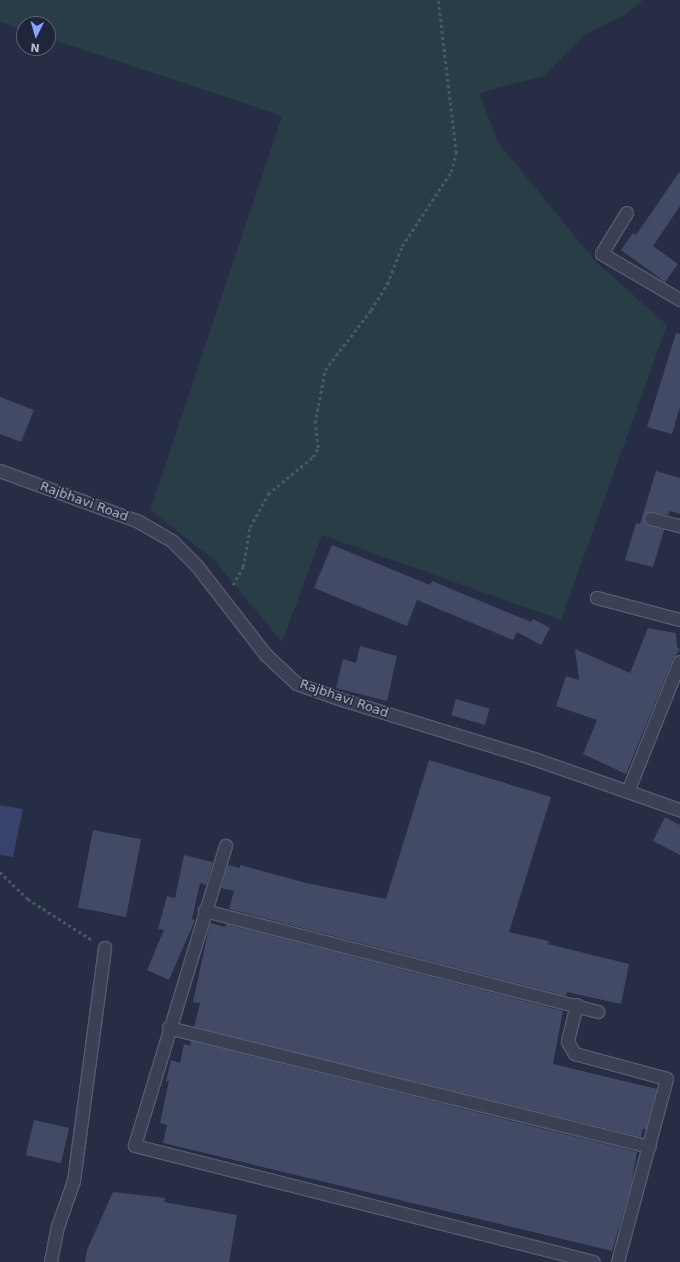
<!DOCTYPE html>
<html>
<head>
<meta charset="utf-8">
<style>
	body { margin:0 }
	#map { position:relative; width:680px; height:1262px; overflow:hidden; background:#262d45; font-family:"DejaVu Sans",sans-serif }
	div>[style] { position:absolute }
	.green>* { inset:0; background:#283d46 }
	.water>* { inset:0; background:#38426b }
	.building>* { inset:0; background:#434a65; transform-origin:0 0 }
	.path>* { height:2.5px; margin-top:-1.25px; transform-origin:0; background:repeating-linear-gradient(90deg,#475a62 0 3px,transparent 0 6px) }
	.roads { filter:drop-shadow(1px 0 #565b6f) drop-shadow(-1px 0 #565b6f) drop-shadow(0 1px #565b6f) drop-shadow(0 -1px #565b6f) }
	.minor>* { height:12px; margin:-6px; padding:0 6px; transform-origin:6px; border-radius:6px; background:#3b4055 }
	span { translate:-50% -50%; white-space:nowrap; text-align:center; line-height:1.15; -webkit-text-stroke:3px #1f253a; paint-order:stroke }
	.street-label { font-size:13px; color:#b9bcce }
	.north { position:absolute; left:16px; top:16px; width:40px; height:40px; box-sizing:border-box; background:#1f253a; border:1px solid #5d6175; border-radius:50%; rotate:185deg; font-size:11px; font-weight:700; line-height:16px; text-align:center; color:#b9bcce }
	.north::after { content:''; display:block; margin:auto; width:14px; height:18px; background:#8ea2fd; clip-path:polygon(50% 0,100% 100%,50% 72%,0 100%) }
</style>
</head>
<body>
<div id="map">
	<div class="green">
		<i style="clip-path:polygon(0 0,643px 0,626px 14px,584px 35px,544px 76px,479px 93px,498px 142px,595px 261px,667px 325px,561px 620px,322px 535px,282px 642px,213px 559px,150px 510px,282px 116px,48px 38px,48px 24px,24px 24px,24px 30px,0 22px)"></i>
	</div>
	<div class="water">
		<i style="clip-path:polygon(0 805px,23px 809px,13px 857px,0 855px)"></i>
	</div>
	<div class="building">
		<i style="clip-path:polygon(680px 171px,680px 206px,653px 246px,678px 264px,665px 282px,621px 250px,633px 233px,636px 235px)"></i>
		<i style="clip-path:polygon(676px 333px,680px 334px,680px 407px,672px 434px,647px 427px)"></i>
		<i style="clip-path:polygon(0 397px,34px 410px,21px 442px,0 434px)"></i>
		<i style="clip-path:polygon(656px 471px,680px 478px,680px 514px,670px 511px,668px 515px,649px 512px,644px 517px,646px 525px,664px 530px,653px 567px,625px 560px,636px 523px,640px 524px)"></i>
		<i style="clip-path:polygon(332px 545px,430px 585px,432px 581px,531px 622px,533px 619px,550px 628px,541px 645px,517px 632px,513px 640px,417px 600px,407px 626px,314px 588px)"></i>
		<i style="clip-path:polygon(648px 628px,676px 633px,677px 647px,680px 649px,673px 659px,626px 774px,583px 754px,597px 720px,556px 706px,566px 676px,579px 680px,575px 649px,630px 673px)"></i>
		<i style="clip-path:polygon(360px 646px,397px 656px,387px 701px,336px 688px,343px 659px,356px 663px)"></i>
		<i style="left:456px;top:699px;width:35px;height:17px;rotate:16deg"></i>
		<i style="clip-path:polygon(429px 760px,551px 797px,509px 932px,549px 941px,548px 944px,629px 964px,621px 1004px,567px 992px,566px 996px,229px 909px,234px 891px,221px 888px,228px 865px,240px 868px,240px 865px,306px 883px,386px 899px)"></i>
		<i style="clip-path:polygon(665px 817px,680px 825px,680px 855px,653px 841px)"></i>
		<i style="left:93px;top:830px;width:49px;height:79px;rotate:11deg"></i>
		<i style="clip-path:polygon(184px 855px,213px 862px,206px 885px,200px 883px,192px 919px,195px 920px,169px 980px,147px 970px,164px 930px,158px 929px,167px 896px,175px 898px)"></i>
		<i style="clip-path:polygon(210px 923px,225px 927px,226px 924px,563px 1011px,553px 1064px,657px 1089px,646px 1130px,643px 1129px,641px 1137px,194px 1027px,200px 1003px,193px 1002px)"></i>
		<i style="clip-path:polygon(191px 1041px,637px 1152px,631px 1186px,612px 1251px,163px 1143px,167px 1125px,160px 1123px,169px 1081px,166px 1081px,171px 1060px,180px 1063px,184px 1044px,190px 1046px)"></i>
		<i style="left:34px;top:1120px;width:36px;height:36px;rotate:13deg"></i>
		<i style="clip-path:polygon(113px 1192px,165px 1198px,164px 1202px,237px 1215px,229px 1262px,85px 1262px,87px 1250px)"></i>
	</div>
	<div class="path">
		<i style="left:233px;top:585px;width:21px;rotate:-61deg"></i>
		<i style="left:243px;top:567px;width:41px;rotate:-80.1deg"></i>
		<i style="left:250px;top:527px;width:38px;rotate:-61deg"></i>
		<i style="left:268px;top:494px;width:58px;rotate:-39.4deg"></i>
		<i style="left:313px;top:457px;width:10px;rotate:-61deg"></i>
		<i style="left:318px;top:448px;width:25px;rotate:-97deg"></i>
		<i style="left:315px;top:423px;width:54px;rotate:-79.3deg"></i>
		<i style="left:325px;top:370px;width:76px;rotate:-52.5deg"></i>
		<i style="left:371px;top:310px;width:31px;rotate:-58deg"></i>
		<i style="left:387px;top:284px;width:41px;rotate:-68.5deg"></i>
		<i style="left:402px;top:246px;width:89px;rotate:-56.5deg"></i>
		<i style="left:451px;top:172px;width:20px;rotate:-75deg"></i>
		<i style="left:456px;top:153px;width:154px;rotate:-96.7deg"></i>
		<i style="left:0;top:872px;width:39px;rotate:44deg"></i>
		<i style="left:28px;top:899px;width:76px;rotate:32.6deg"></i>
	</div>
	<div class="roads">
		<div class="minor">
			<i style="left:627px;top:213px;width:48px;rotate:121.4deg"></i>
			<i style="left:602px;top:254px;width:91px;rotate:30.5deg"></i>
			<i style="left:0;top:471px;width:148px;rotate:20.1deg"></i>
			<i style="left:139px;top:522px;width:39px;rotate:30deg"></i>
			<i style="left:173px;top:542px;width:34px;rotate:45deg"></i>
			<i style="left:197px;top:566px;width:113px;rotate:52.2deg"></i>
			<i style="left:266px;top:655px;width:42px;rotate:43.1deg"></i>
			<i style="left:297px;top:684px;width:45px;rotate:19.7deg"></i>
			<i style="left:339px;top:699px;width:204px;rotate:17.1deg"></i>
			<i style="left:534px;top:759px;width:155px;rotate:19.3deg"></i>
			<i style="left:651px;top:519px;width:30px;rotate:14deg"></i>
			<i style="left:597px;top:598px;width:86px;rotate:14.8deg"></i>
			<i style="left:628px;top:792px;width:140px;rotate:-68.2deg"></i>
			<i style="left:226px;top:846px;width:313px;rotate:106.9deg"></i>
			<i style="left:135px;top:1146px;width:473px;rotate:14.2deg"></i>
			<i style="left:205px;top:911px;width:406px;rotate:14.4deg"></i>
			<i style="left:577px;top:1005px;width:38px;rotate:104deg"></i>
			<i style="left:568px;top:1042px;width:14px;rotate:60deg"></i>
			<i style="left:575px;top:1054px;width:95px;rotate:15.2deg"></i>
			<i style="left:667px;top:1079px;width:189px;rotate:105deg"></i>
			<i style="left:169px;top:1028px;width:495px;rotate:13.9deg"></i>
			<i style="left:51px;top:1262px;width:36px;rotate:-79deg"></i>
			<i style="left:58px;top:1227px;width:49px;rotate:-70.8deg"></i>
			<i style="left:74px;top:1181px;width:235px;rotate:-82.4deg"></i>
		</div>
	</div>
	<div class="street-label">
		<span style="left:84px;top:502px;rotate:20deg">Rajbhavi Road</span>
		<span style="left:344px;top:699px;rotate:19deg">Rajbhavi Road</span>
	</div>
	<div class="north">N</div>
</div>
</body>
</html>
